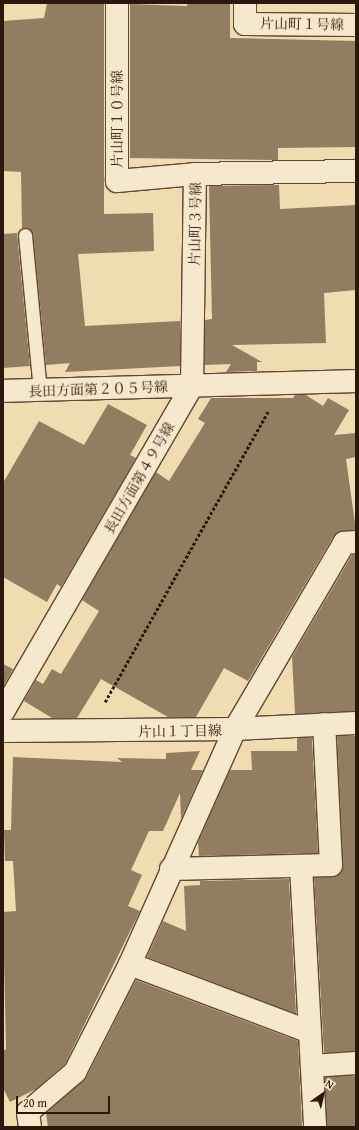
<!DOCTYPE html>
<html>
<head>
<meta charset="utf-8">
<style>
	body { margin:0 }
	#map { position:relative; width:359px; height:1130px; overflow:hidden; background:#f1dbb0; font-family:"Gentium Book Plus","Noto Serif JP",serif }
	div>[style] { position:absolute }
	.building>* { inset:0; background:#927d61; transform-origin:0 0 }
	.path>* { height:2.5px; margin-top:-1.25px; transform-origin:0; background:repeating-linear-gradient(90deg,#2c170c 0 3px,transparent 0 5px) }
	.roads { filter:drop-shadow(1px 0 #5d4835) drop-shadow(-1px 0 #5d4835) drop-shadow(0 1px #5d4835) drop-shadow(0 -1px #5d4835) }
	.lane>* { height:13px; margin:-6.5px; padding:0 6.5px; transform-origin:6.5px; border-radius:6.5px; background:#f6e8cc }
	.street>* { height:22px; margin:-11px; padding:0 11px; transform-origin:11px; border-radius:11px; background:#f6e8cc }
	.secondary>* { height:22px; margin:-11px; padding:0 11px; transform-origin:11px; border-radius:11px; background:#f6e8cc }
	span { translate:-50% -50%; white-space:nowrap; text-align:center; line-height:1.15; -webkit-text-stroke:3.5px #f6e8cc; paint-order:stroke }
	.street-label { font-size:14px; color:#2c170c }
	.frame { position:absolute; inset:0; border:4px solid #2c170c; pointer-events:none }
	.north { position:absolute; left:303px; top:1074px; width:40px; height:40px; -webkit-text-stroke:3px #f6e8cc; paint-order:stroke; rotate:34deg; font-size:11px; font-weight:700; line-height:16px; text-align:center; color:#2c170c }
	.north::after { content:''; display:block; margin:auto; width:14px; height:18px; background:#2c170c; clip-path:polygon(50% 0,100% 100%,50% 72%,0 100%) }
	.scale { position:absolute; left:16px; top:1096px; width:94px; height:18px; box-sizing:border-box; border:2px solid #2c170c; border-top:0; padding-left:5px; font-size:12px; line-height:14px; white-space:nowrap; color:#2c170c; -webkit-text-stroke:3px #f6e8cc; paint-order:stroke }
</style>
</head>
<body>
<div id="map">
	<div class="building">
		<i style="clip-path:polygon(47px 3px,104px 4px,104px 214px,153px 213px,154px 251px,78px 254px,85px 326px,180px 321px,180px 366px,65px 372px,70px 363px,46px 365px,33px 234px,29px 228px,22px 228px,21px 172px,3px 171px,3px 21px,44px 18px)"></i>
		<i style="clip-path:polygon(187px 3px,230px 3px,230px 38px,356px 41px,355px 147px,278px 148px,278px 160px,130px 158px,130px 4px,187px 6px)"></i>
		<i style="clip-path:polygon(279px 185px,280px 209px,356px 205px,356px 290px,324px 293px,326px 343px,232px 345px,262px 362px,257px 362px,257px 371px,226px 372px,231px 364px,205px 365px,205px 320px,212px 319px,209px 186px)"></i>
		<i style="clip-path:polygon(17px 233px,30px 366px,3px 368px,3px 234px)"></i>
		<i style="clip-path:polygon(295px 395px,306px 395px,323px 406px,328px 398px,349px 410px,334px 435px,356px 433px,356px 457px,346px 459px,356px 530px,343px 531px,333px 537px,248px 681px,224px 668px,196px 717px,168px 717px,101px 679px,77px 718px,52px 718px,24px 701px,36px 680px,43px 684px,52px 669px,61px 674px,99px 611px,82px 600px,156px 472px,169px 481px,205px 423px,198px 419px,211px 398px,293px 398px)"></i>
		<i style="clip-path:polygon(108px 404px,147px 425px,130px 455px,136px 458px,61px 587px,57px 584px,47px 602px,3px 577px,3px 483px,39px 421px,84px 445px)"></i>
		<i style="clip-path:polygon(352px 555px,356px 555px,356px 711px,295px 714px,292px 657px)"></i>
		<i style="clip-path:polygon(3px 664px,13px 669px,3px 687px)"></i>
		<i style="clip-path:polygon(337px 736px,356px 736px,356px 1051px,324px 1053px,314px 878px,337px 876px,343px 865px)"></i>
		<i style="clip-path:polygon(297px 738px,312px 738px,318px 853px,199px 856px,198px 842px,230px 770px,252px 770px,251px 751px,297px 751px)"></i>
		<i style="clip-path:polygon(200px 751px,191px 770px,203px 770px,181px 819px,180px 793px,163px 831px,149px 831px,131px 870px,142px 875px,128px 906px,140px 911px,65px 1064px,36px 1089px,10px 1102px,3px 1088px,3px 1051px,6px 1049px,3px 912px,16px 911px,13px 861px,5px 861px,4px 830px,11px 830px,13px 757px,122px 762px,117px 758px,166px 759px,166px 753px)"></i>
		<i style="clip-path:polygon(289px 879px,296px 1014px,147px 957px,163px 921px,186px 931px,184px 886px,200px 885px,200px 881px)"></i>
		<i style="clip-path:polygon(136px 980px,298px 1041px,302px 1127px,48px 1127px,46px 1113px,86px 1078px)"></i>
		<i style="left:356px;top:1076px;width:51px;height:31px;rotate:90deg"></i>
	</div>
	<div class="path">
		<i style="left:105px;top:702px;width:334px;rotate:-60.7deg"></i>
	</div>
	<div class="roads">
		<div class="lane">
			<i style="left:25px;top:235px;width:156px;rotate:84.5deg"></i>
		</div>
		<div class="street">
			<i style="left:117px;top:3px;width:178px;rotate:90deg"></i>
			<i style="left:117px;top:181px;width:78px;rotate:-5.1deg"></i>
			<i style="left:245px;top:3px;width:21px;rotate:90deg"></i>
			<i style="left:245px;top:24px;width:111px;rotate:0.5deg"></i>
			<i style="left:3px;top:712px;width:377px;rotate:-59.9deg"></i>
			<i style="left:192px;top:386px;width:212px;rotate:-89.2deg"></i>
			<i style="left:195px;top:174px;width:161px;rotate:-1.1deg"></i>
			<i style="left:3px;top:731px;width:232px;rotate:-0.5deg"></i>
			<i style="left:235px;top:729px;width:121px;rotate:-2.8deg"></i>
			<i style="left:301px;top:866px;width:261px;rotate:86.9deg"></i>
			<i style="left:171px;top:869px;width:160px;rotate:-1.4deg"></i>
			<i style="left:331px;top:865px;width:141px;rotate:-92.8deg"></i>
			<i style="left:130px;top:964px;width:192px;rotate:20.7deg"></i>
			<i style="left:312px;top:1066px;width:44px;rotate:-3.9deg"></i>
			<i style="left:30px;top:1127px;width:15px;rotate:-98deg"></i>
			<i style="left:28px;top:1112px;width:62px;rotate:-40.4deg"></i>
			<i style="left:75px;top:1072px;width:121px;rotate:-63deg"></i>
			<i style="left:130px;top:964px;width:257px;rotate:-65.9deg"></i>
			<i style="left:235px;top:729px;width:216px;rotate:-59.6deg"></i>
			<i style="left:344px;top:543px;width:12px;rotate:-5deg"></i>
		</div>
		<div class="secondary">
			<i style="left:3px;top:391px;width:353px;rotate:-1.6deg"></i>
		</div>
	</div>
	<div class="street-label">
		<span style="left:302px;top:24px;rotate:1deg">片山町１号線</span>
		<span style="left:117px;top:119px;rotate:-90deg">片山町１０号線</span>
		<span style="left:195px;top:224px;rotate:-89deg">片山町３号線</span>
		<span style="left:98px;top:389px;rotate:-2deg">長田方面第２０５号線</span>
		<span style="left:139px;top:478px;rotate:-60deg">長田方面第４９号線</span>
		<span style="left:180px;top:731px;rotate:-1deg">片山１丁目線</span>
	</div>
	<div class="frame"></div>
	<div class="north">N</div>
	<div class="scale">20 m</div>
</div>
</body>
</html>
